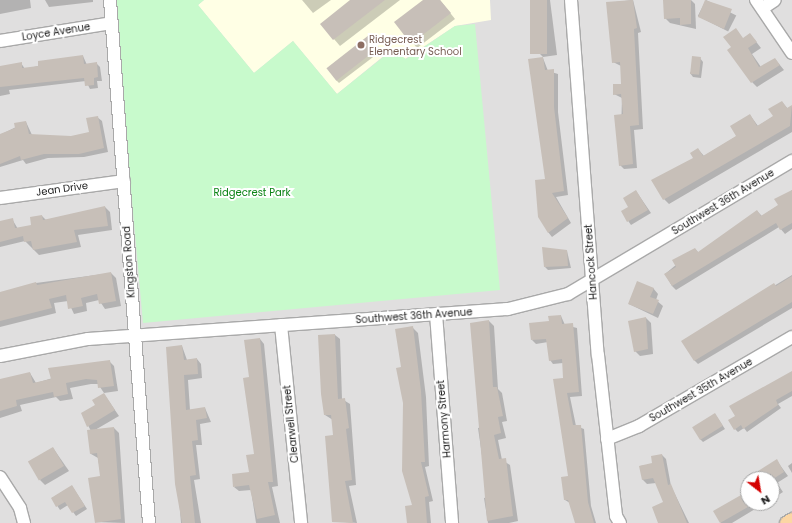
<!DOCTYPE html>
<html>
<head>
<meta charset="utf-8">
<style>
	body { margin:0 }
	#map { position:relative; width:792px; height:523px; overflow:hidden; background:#f2efe9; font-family:Poppins,sans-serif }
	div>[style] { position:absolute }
	.residential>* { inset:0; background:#e0dfdf }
	.education>* { inset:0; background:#ffffe5 }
	.park>* { inset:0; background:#c8facc }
	.shadow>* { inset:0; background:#0003; transform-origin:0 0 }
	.building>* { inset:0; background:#c7bfb8; transform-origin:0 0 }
	.roads { filter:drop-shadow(1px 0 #a9a9a9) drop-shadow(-1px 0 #a9a9a9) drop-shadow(0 1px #a9a9a9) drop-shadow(0 -1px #a9a9a9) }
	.minor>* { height:12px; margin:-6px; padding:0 6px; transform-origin:6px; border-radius:6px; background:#fff }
	.major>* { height:15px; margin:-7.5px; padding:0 7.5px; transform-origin:7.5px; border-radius:7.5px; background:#fcd6a4 }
	.dots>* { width:11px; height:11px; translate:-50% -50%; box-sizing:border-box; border:2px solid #fff; border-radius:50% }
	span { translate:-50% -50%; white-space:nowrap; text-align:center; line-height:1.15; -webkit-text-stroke:4px #fff; paint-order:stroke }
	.street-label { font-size:10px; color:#222 }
	.education-label { font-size:10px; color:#785e54 }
	.left { translate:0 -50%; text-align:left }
	.park-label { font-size:10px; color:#0c8416 }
	.north { position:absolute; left:740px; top:471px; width:40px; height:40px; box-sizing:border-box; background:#fff; border:1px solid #a7a7a7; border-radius:50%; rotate:149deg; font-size:11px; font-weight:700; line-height:16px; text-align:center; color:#222 }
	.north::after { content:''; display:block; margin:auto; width:14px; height:18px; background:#d40000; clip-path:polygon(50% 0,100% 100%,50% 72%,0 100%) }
</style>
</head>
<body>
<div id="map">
	<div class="residential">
		<i style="clip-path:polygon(evenodd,0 0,792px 0,792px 523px,0 523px,0 0,748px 479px,772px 479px,772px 503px,748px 503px,748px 479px)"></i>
	</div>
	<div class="education">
		<i style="clip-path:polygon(204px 0,490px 0,491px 20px,455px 26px,405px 59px,391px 50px,337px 94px,293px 41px,254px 73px,198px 5px)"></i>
	</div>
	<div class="park">
		<i style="clip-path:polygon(114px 0,204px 0,198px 5px,254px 73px,293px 41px,337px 94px,392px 50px,406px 59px,455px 26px,475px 24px,500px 290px,143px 323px)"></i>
	</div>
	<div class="shadow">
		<i style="clip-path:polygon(0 0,30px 0,31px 8px,0 14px)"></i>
		<i style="clip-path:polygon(45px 0,93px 0,93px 2px,49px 7px)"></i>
		<i style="clip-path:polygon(302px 0,331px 0,313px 13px)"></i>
		<i style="clip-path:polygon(352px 0,400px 0,340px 46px,321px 24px)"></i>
		<i style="clip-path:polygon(424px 0,440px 0,455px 19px,417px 48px,396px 22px)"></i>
		<i style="clip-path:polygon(531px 0,550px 0,557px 55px,543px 57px,539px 53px)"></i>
		<i style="clip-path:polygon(633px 0,641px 32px,638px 33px,643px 129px,634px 130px,637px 168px,624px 169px,620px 165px,622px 98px,614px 94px,622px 85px,621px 66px,613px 62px,607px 3px)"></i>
		<i style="clip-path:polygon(664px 0,691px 0,695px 4px,696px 29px,670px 23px,665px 18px)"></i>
		<i style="left:706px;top:0;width:34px;height:18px;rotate:27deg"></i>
		<i style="clip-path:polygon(750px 34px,761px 48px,752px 54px,761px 67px,775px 59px,784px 70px,757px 87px,752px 82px,743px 39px)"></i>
		<i style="clip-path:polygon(372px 40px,381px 51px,339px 83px,336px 80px)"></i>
		<i style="clip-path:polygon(83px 56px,87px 65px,96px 63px,100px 67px,102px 81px,97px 81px,98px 88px,90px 89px,86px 81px,9px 90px,10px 94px,0 96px,0 67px,21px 63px,25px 69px)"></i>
		<i style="clip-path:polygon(543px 58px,548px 71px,558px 74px,558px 112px,568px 195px,556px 197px,571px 223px,552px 237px,548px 232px)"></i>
		<i style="clip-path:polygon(700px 58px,703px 62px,701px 78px,693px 77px,690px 73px)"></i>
		<i style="clip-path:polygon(782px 102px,788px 109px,792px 106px,792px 132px,669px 204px,664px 199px,653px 180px,695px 159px,698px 149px,704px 156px,737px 136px,750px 115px,758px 126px,774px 116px)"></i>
		<i style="clip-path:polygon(97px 117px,102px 121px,108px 152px,84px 157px,48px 158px,26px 164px,23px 160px,0 167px,0 135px,26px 122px,32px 135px,71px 137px,90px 133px)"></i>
		<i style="clip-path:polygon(792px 190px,792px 229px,785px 234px,779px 227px,676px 290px,672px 286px,665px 274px,695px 249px,699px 253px,757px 211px,762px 216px,779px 205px)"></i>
		<i style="clip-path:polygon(636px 191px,651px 213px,631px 225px,622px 212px,629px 207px)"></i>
		<i style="clip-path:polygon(105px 207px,110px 212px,112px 230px,78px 235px,81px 247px,39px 255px,25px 241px,0 247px,0 223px,12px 219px,18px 229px,32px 226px,42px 216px,46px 220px)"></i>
		<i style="clip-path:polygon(567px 251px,571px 268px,548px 270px,545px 267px)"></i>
		<i style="clip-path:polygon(111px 273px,116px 278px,121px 306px,105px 309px,99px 300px,86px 303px,87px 311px,74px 314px,68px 301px,54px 303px,56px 313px,0 327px,0 293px,36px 283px)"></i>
		<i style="clip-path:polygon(792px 275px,792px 308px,698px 364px,695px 361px,683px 341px)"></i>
		<i style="clip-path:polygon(653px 288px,658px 294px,656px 300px,663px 306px,658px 318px,629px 304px)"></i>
		<i style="clip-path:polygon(561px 316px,565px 325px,577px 328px,582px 396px,570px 397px,576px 426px,584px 429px,591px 506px,596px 523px,576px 523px,570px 503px,565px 500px,569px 477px,563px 363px,553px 364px,550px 360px,548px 342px,536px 344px,532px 340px)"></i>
		<i style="clip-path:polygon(646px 318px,651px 323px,653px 354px,640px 356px,635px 351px)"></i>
		<i style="clip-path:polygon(489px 321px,494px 326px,498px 389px,502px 393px,507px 421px,502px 422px,506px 438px,498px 440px,502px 460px,510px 465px,518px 521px,509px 523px,488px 523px,484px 498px,488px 497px,478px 428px,482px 427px,471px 324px)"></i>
		<i style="clip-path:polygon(413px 328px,418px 333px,426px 397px,429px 466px,425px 467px,433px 501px,429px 502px,431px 523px,408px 523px,413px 506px,402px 368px)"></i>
		<i style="clip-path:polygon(335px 335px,340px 339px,342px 399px,350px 404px,356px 485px,349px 486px,357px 523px,333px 521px,334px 436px,333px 420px,325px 415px)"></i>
		<i style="clip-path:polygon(260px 339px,264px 344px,278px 486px,272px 487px,280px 523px,256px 523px,251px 490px,239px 491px,234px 487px,250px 473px,255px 455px,250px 378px)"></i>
		<i style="clip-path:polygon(182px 346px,187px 360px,197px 359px,201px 364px,202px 378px,188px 380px,190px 410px,205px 408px,211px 422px,200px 424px,202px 445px,196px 445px,200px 479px,194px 480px,201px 523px,181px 523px,167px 348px)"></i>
		<i style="clip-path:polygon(109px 361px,114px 366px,118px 391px,104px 393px,98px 384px,91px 384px,70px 388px,73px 399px,60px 401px,56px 397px,20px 405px,22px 411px,0 418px,0 381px,30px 373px,36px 383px)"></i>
		<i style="clip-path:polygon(792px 372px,792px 396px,778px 404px,781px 408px,747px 432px,744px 428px,738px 432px,735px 429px,736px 416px)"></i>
		<i style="clip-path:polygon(104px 394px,119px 416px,95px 430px,114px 428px,119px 433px,125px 523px,96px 522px,101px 477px,98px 458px,91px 454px,91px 431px,82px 414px,96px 405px)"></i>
		<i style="clip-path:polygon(715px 414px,725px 429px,703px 442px,700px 439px)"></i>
		<i style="clip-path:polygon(53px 448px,69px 471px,45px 485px,40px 480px)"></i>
		<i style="clip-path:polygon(662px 455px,666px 459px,671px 486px,689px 523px,662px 523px,665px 503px,656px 483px,647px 484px,643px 480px,640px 466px,653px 464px)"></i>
		<i style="clip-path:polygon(777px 461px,788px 476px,777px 483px,783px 492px,772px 499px,772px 479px,760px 479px)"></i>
		<i style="clip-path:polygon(792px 463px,792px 473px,788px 466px)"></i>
		<i style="clip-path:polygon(72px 486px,87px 509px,76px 516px,68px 505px,60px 510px,52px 498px)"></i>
		<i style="clip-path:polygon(748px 492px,748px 503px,765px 503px,732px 523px,721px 523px,715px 512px)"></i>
	</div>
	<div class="building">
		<i style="clip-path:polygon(350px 0,385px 0,333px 40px,320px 24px)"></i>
		<i style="clip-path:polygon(423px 0,440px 0,451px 13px,411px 44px,394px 22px)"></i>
		<i style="left:530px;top:0;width:17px;height:54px"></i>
		<i style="clip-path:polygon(633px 0,637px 28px,634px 29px,639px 125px,630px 126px,633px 164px,619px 166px,614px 115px,623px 114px,621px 94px,613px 95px,613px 84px,621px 84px,620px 62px,612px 63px,606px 2px)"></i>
		<i style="clip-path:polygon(663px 0,691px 0,691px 24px,680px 25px,680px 18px,664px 19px)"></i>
		<i style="clip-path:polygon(705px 0,732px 9px,724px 29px,698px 17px)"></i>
		<i style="clip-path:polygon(736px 28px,743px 38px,750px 33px,757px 42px,748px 48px,759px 67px,775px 58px,780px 65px,751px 83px,727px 50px,731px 47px,723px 37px)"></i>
		<i style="left:369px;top:35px;width:16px;height:54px;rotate:52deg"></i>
		<i style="clip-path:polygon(83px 55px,84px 64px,97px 62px,98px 77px,94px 78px,94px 85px,85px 86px,84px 78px,0 87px,0 66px,22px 62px,22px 68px,38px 66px,38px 61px)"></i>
		<i style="left:692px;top:56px;width:9px;height:18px;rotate:6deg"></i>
		<i style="clip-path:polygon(543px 57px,545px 70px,554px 69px,554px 107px,564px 191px,552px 193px,568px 218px,548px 233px,538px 217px,535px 180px,545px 179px,528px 59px)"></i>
		<i style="clip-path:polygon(782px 101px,787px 108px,792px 105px,790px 126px,663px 200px,651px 180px,693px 158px,690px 153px,698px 148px,703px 156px,736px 136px,730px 126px,750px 114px,757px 126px,773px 116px,768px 109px)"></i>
		<i style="clip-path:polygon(98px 116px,104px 148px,79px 154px,44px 154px,21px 160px,20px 156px,0 164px,0 134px,15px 128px,14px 123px,26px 121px,29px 134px,71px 136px,89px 132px,86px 118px)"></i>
		<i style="clip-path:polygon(636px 190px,648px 210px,627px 222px,621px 211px,628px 207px,623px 198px)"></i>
		<i style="clip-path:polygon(792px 190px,792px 223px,780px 230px,776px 223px,672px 286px,664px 274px,676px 267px,672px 260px,695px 248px,698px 252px,757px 210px,761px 216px,778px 205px,774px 199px)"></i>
		<i style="clip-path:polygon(105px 206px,108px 226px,74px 230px,77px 242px,33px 250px,31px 241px,24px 242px,23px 236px,0 242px,0 221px,13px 218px,15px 228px,31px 225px,30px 217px,42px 215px,43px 220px)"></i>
		<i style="clip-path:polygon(542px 247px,567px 250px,568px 266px,544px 267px)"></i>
		<i style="clip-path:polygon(111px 272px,116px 301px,99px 304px,97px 294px,81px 298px,83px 306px,68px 309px,66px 295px,49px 299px,52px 308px,0 321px,0 292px,36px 282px,37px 285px)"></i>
		<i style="clip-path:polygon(792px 276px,792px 302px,694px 361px,681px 341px,774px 283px,776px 286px)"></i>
		<i style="clip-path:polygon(637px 281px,654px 288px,650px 297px,659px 300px,653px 314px,628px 304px)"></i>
		<i style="clip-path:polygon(561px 315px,562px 324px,573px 323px,579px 392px,567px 393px,573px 425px,581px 425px,588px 502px,594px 523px,575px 523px,568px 500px,564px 500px,561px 477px,568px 476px,553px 379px,563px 378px,562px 359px,549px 361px,546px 339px,531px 340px,529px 323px,549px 321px,548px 316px)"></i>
		<i style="clip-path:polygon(646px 317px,648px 349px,634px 352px,628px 321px)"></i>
		<i style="clip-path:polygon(489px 320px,493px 387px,497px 387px,503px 416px,498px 417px,501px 433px,494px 435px,499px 459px,506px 458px,513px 516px,487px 521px,470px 323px)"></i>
		<i style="clip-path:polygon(413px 326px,421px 391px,425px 462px,421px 462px,429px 496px,425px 497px,427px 523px,407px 523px,405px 506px,412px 505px,402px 471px,403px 403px,396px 368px,401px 367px,395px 329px)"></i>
		<i style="clip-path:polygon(335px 334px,338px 399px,345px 398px,349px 428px,346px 429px,352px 480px,345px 481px,353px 523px,332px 522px,325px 436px,333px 435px,331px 415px,324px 415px,321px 394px,318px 335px)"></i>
		<i style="clip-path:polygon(260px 338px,273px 482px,268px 482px,275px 515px,257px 519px,249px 485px,233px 487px,232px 474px,249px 472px,246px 455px,254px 454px,243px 378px,249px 377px,244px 340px)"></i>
		<i style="clip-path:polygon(182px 345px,184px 360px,197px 358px,198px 374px,184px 375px,186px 410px,205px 407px,207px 418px,196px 420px,198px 440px,192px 441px,196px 475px,190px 476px,195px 523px,182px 523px,175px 484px,166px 347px)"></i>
		<i style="clip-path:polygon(110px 360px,114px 386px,98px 388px,97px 380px,86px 379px,66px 383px,68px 394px,54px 397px,53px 392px,16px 400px,17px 406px,0 411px,0 379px,30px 372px,33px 383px,51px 379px,48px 368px)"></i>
		<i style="clip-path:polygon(792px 371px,792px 391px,776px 400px,778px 405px,743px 429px,741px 425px,734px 430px,728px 420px,735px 416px,729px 406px)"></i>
		<i style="clip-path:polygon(104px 393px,115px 410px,87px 427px,81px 413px,95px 405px,92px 400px)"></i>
		<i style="left:715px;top:413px;width:15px;height:27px;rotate:58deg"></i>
		<i style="clip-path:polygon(114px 427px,121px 519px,95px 523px,88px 478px,100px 476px,97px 453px,90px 454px,87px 430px)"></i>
		<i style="left:53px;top:447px;width:22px;height:29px;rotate:60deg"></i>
		<i style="clip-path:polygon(662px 454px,668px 485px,671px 484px,687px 523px,658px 523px,652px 507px,663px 502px,653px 478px,642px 480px,639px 466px,652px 463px,651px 456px)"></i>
		<i style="clip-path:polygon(777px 459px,784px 472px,773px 479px,759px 479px,755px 473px)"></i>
		<i style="clip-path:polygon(72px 485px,85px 506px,72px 513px,65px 502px,56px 507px,51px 498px)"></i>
		<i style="clip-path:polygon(748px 491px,748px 507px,720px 523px,713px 511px)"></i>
	</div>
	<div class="roads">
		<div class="minor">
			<i style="left:110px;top:0;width:524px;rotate:85.74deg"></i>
			<i style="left:571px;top:0;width:356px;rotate:85.7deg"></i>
			<i style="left:598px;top:355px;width:162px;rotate:83.6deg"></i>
			<i style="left:616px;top:516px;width:8px;rotate:60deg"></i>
			<i style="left:756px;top:0;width:64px;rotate:55.8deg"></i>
			<i style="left:763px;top:8px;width:14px;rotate:-34deg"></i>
			<i style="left:0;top:41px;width:113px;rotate:-9.1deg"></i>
			<i style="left:0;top:198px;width:125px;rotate:-7.8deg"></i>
			<i style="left:436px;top:314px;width:210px;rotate:85.6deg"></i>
			<i style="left:281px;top:325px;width:199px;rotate:84.2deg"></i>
			<i style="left:0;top:356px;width:90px;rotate:-10.9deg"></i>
			<i style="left:88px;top:339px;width:421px;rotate:-4.1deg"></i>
			<i style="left:508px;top:309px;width:62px;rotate:-14deg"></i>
			<i style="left:568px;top:294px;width:261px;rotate:-30.7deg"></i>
			<i style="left:607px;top:439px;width:35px;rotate:-22deg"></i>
			<i style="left:639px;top:426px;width:177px;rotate:-30.2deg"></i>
			<i style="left:0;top:477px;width:37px;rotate:57deg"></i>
			<i style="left:20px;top:508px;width:16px;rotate:75deg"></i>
		</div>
		<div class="major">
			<i style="left:787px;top:523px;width:6px;rotate:-31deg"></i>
		</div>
	</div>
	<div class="dots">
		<i style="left:361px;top:45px;background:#8d6e63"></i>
	</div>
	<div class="street-label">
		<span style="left:56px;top:32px;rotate:-9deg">Loyce Avenue</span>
		<span style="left:62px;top:189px;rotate:-8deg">Jean Drive</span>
		<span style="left:723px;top:202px;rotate:-31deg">Southwest 36th Avenue</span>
		<span style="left:129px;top:262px;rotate:-94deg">Kingston Road</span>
		<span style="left:591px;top:262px;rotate:-94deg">Hancock Street</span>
		<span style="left:414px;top:316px;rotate:-4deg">Southwest 36th Avenue</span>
		<span style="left:701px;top:390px;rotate:-30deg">Southwest 35th Avenue</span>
		<span style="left:444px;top:419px;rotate:-95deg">Harmony Street</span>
		<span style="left:291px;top:424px;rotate:-96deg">Clearwell Street</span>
	</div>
	<div class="education-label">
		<span class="left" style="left:369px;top:45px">Ridgecrest<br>Elementary School</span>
	</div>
	<div class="park-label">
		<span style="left:252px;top:193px">Ridgecrest Park</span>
	</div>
	<div class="north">N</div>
</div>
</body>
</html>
